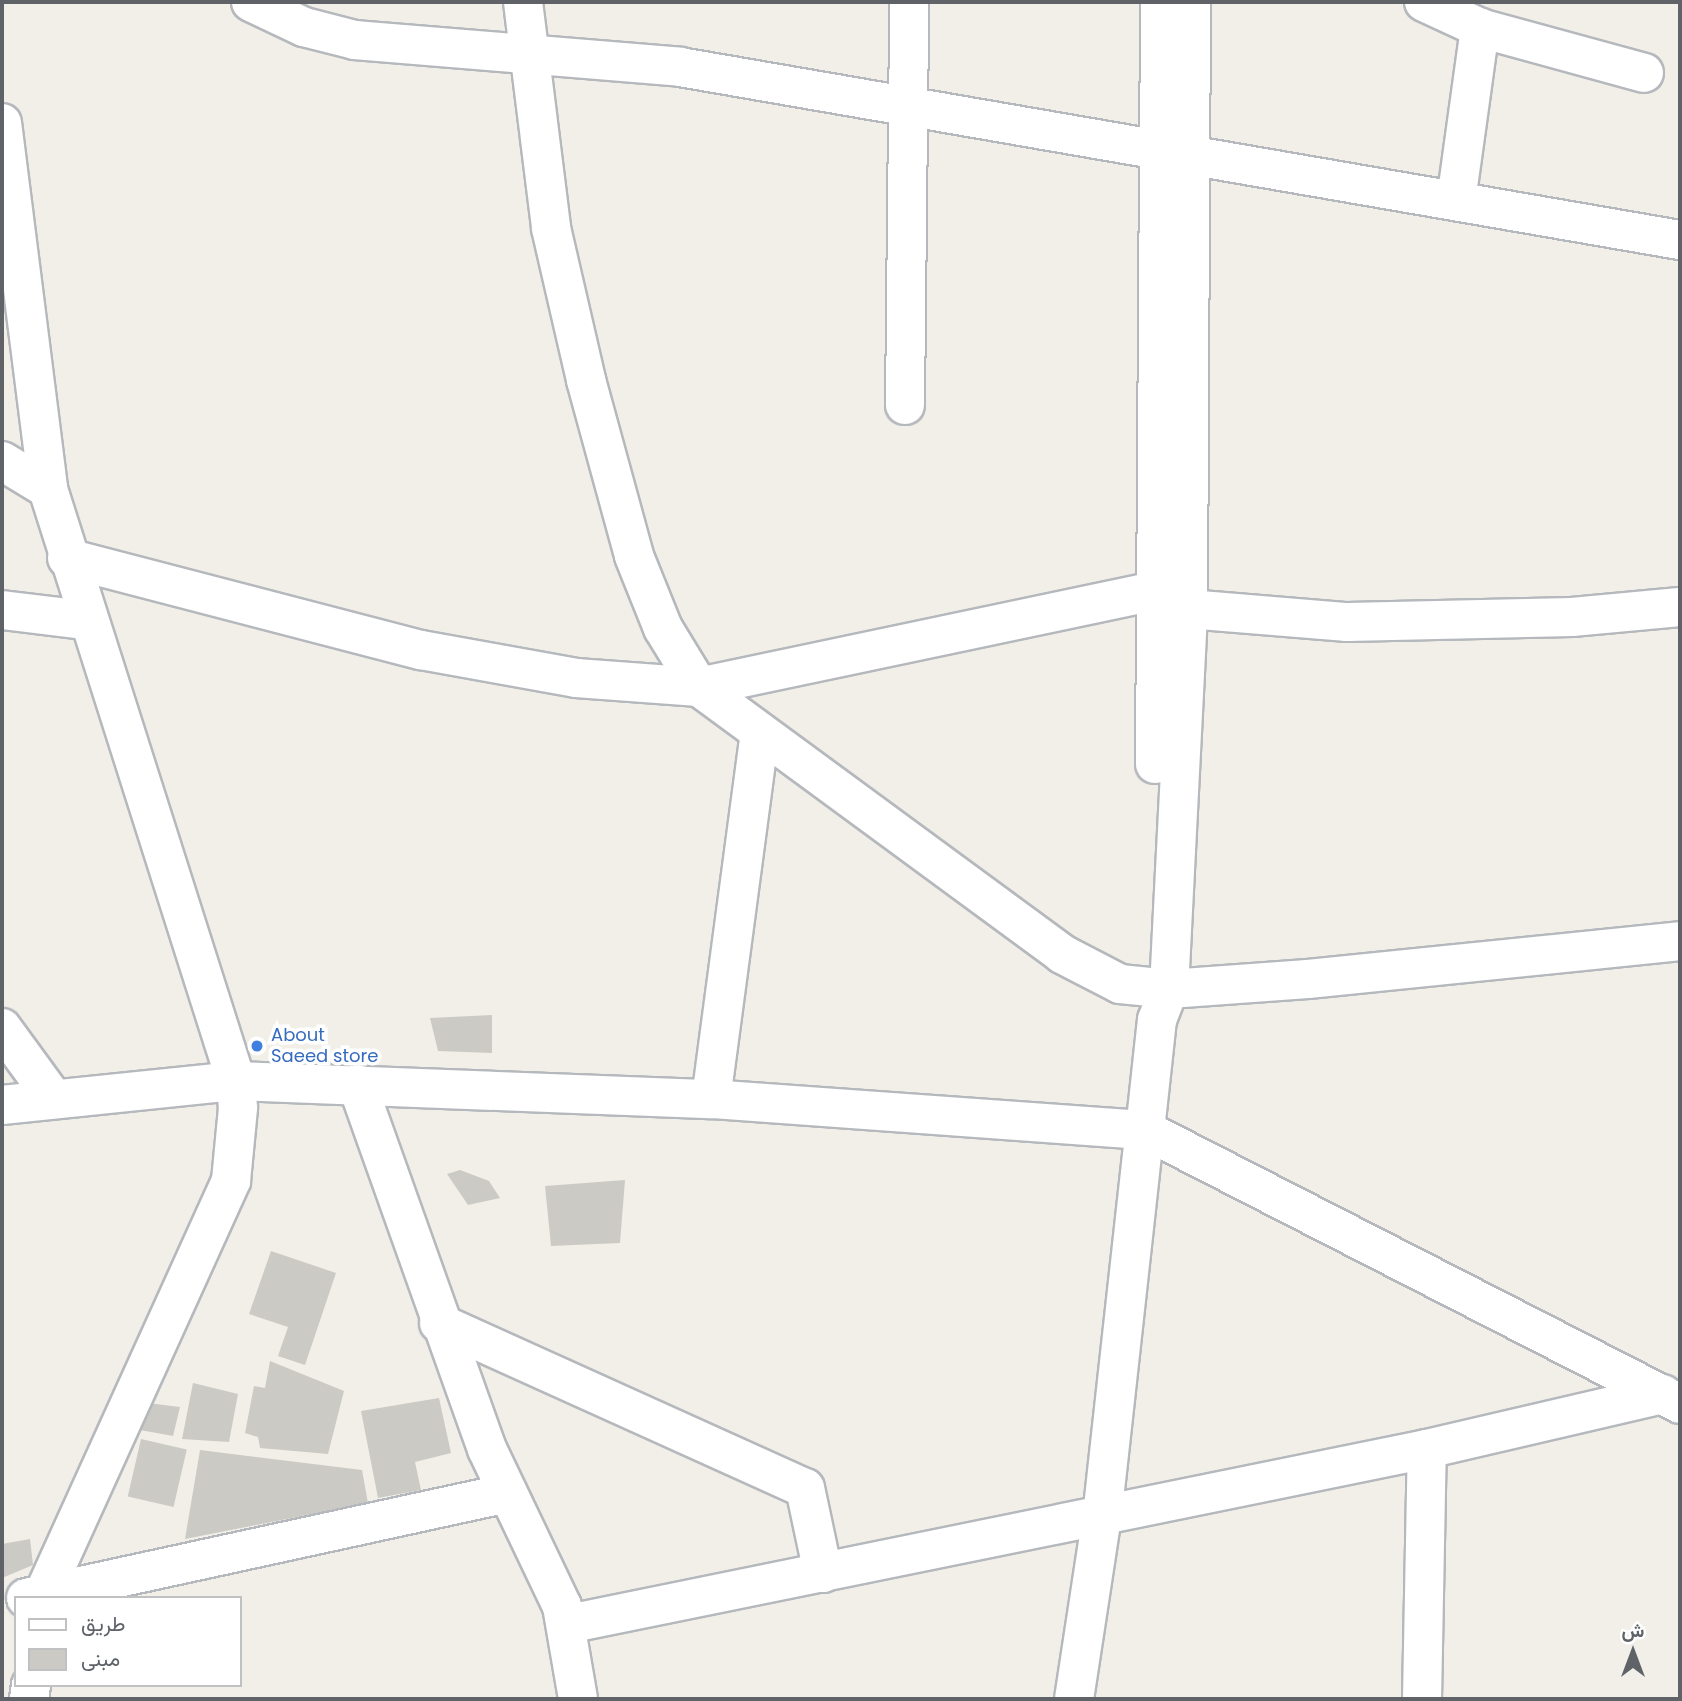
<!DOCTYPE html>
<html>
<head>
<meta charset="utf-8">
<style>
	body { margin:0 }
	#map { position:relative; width:1682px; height:1701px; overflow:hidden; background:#f1efe8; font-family:Poppins,Vazirmatn,sans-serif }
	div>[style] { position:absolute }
	.building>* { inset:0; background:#cccac5; transform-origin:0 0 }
	.roads { filter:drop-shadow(2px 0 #b5b8bc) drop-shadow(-2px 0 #b5b8bc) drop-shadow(0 2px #b5b8bc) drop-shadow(0 -2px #b5b8bc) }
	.street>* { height:38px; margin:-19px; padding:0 19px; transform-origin:19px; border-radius:19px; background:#fff }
	.secondary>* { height:38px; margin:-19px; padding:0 19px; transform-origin:19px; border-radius:19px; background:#fff }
	.dots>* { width:19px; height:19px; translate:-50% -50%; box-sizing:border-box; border:4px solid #fff; border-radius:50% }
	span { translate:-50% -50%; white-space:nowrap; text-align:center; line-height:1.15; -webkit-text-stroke:7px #fff; paint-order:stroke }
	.shop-label { font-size:18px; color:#366cbe }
	.left { translate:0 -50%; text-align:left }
	.frame { position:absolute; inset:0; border:4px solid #5f6368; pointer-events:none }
	.legend { position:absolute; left:14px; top:1596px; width:228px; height:91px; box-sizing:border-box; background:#fff; border:2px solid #bfc1c3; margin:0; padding:9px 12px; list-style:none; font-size:21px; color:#5f6368 }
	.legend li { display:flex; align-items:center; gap:14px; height:35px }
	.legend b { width:35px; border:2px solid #bfc1c3 }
	.north { position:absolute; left:1598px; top:1617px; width:70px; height:70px; -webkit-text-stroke:5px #fff; paint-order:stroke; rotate:0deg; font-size:19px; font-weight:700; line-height:28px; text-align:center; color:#5f6368 }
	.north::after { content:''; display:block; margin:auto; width:24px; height:32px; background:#5f6368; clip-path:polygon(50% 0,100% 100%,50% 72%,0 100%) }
</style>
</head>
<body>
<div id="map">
	<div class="building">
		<i style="clip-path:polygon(492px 1015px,492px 1053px,438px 1051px,430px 1018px)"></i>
		<i style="clip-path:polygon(460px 1170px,489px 1181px,500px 1198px,468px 1205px,447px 1174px)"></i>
		<i style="clip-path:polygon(625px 1180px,620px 1243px,551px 1246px,545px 1186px)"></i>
		<i style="clip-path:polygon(271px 1251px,336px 1273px,305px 1365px,278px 1356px,288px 1327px,249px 1314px)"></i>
		<i style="clip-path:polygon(270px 1361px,344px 1391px,328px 1454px,260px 1448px,258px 1437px,245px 1433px,254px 1386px,265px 1388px)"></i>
		<i style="clip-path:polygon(193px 1383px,238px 1394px,229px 1442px,182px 1439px)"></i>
		<i style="clip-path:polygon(439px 1398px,451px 1453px,415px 1462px,421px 1490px,378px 1498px,361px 1411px)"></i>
		<i style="clip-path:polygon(148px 1403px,180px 1407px,173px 1436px,140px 1430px)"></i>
		<i style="left:141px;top:1439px;width:47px;height:59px;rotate:13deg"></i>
		<i style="clip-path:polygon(200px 1450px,362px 1470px,368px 1503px,185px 1539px)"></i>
		<i style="clip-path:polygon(30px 1539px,33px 1565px,2px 1578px,2px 1544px)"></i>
	</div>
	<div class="roads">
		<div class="street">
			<i style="left:251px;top:2px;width:59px;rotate:25.3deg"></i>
			<i style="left:304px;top:27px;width:53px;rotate:14.3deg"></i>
			<i style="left:355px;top:40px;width:326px;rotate:4.7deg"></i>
			<i style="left:680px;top:67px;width:1015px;rotate:9.82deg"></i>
			<i style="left:523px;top:2px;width:228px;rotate:82.9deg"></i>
			<i style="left:551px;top:228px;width:156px;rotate:77deg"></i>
			<i style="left:586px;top:380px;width:182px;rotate:74.7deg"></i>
			<i style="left:634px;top:556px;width:78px;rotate:68.1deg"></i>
			<i style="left:663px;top:628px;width:69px;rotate:58.6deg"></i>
			<i style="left:699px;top:687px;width:451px;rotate:36.3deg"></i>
			<i style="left:1062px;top:954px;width:65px;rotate:27.3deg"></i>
			<i style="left:1120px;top:984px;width:49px;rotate:5.8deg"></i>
			<i style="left:1169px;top:989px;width:139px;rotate:-4.1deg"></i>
			<i style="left:1308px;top:979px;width:374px;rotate:-5.8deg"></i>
			<i style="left:1424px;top:2px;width:62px;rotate:24.9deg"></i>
			<i style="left:1480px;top:28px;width:170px;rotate:15.3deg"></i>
			<i style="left:1456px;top:201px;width:175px;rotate:-82.1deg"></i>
			<i style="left:905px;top:405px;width:403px;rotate:-89.4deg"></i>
			<i style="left:2px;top:461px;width:54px;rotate:31.3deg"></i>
			<i style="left:67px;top:558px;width:366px;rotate:14.6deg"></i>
			<i style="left:421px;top:650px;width:158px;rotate:10.2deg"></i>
			<i style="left:576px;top:678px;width:123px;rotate:4.2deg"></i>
			<i style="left:699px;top:687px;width:469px;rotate:-11.9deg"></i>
			<i style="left:1188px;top:609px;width:160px;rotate:4.7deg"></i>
			<i style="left:1347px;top:622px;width:225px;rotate:-1.3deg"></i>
			<i style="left:1572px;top:617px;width:108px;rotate:-5.3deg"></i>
			<i style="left:2px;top:610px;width:84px;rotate:6.9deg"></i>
			<i style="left:2px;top:1028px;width:87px;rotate:53.9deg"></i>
			<i style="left:357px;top:1084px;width:387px;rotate:70.4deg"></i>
			<i style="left:487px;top:1449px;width:174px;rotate:64.5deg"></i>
			<i style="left:562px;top:1606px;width:94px;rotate:80.2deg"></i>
			<i style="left:711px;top:1099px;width:369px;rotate:-82.4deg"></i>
			<i style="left:439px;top:1323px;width:401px;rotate:24.3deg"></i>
			<i style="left:805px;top:1488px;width:87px;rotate:78deg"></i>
			<i style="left:26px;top:1598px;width:493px;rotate:-12.3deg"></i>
			<i style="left:568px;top:1624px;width:877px;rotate:-11.52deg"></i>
			<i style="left:1427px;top:1449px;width:242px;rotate:-13.1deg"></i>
			<i style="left:1074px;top:1699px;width:184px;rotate:-81.3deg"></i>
			<i style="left:1102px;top:1517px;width:389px;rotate:-83.7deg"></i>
			<i style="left:1422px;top:1699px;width:250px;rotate:-88.9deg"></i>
		</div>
		<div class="secondary">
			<i style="left:2px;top:123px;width:369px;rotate:82.8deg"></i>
			<i style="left:48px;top:489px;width:621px;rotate:72.38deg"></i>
			<i style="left:236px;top:1081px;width:27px;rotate:86deg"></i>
			<i style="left:238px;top:1108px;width:73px;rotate:95.5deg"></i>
			<i style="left:231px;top:1181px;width:458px;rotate:114.4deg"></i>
			<i style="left:1155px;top:764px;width:762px;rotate:-89.62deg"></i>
			<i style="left:2px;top:1105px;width:235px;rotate:-5.9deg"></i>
			<i style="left:236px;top:1081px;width:475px;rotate:2.2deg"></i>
			<i style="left:711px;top:1099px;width:435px;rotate:4.1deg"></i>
			<i style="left:1145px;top:1130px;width:601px;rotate:27.12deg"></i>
			<i style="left:1145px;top:1130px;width:111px;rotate:-83.8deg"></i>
			<i style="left:1157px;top:1020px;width:33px;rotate:-69deg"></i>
			<i style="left:1169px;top:989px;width:380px;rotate:-87.1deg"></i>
			<i style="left:1188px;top:609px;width:607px;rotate:-89.72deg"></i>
			<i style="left:29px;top:1699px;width:14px;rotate:-82deg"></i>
		</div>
	</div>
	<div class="dots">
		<i style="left:257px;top:1046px;background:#3f7fe0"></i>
	</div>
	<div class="shop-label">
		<span class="left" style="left:271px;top:1046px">About<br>Saeed store</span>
	</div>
	<div class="frame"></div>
	<ul class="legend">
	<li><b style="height:9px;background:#fff"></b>طريق</li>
	<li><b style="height:19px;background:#cccac5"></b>مبنى</li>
	</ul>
	<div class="north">ش</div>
</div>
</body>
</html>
